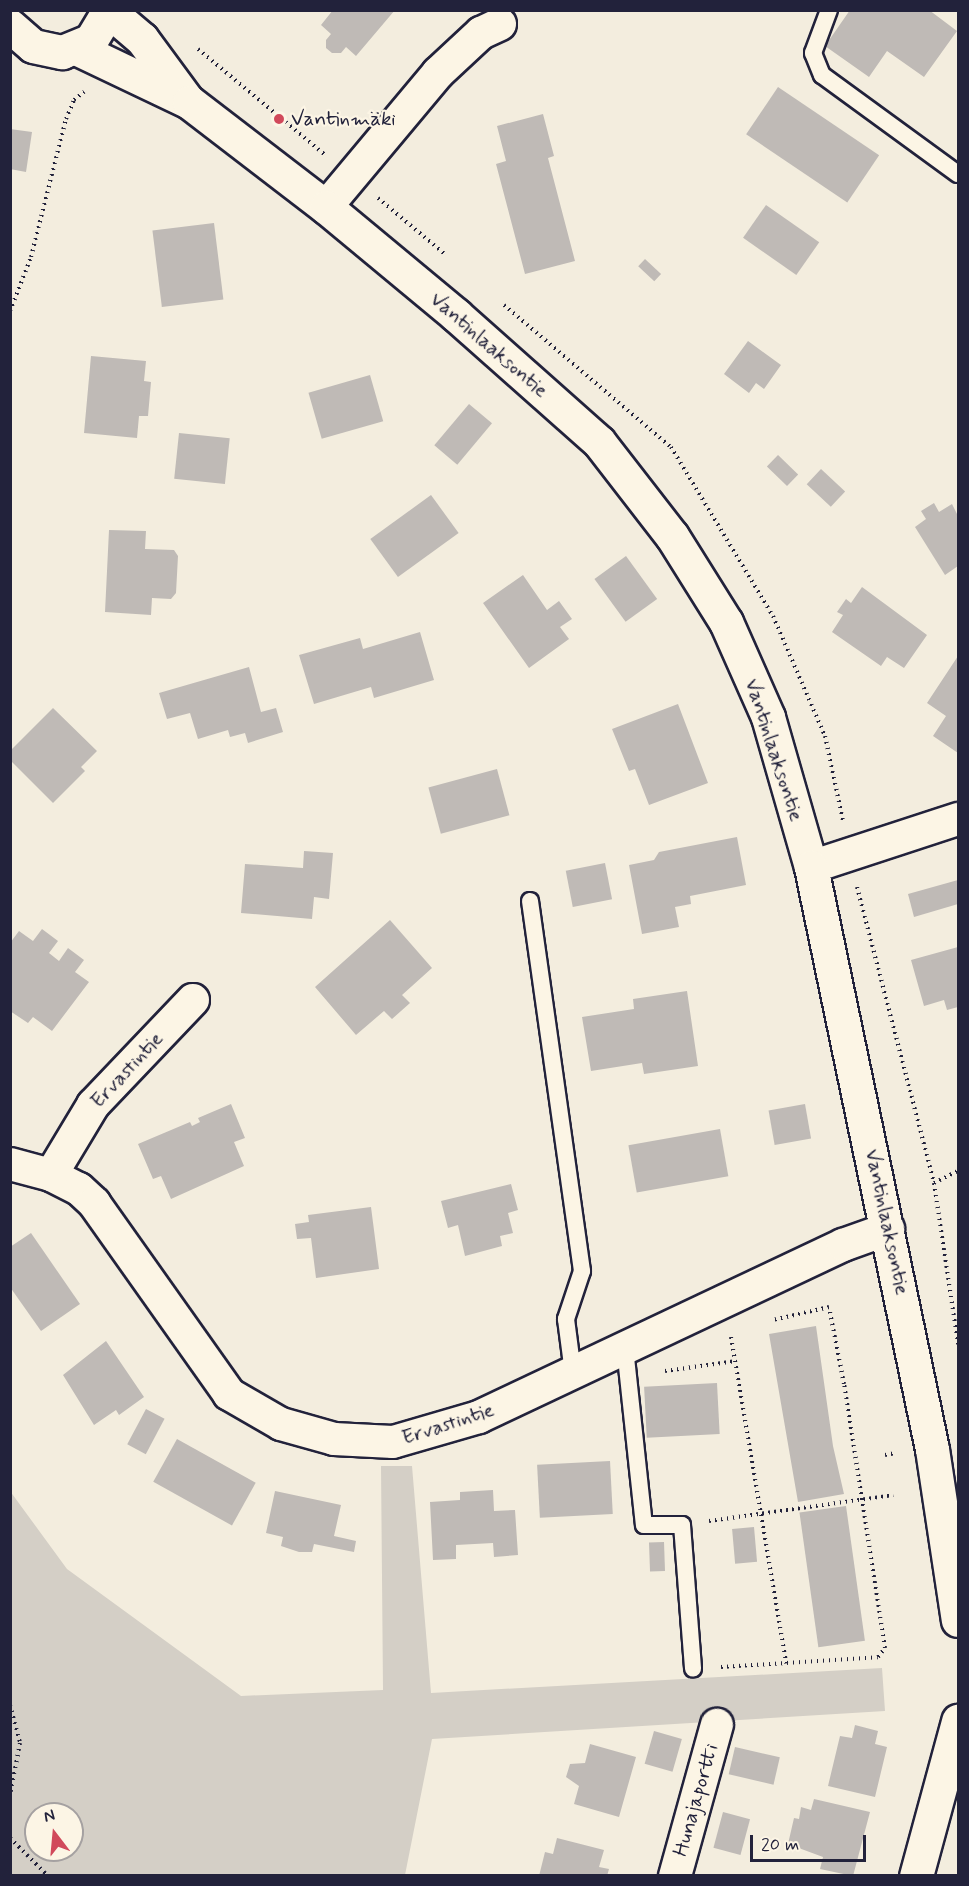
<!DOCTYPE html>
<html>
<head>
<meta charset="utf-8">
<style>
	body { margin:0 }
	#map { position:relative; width:969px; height:1886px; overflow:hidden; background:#f3edde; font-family:Mynerve,sans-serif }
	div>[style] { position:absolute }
	.green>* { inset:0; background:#d4cfc6 }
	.building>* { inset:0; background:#bfbab6; transform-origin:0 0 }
	.path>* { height:4px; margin-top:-2px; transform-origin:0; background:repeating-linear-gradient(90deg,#22223b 0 1.5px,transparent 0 6px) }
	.roads { filter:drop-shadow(2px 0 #22223b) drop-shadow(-2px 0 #22223b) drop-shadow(0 2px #22223b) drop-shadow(0 -2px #22223b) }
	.service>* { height:16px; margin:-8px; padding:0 8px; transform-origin:8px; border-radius:8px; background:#fcf5e5 }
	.minor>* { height:32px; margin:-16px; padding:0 16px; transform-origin:16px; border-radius:16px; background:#fcf5e5 }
	.tertiary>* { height:33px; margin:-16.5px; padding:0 16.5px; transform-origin:16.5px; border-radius:16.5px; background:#fcf5e5 }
	.dots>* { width:16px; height:16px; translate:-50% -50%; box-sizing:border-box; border:3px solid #fcf5e5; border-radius:50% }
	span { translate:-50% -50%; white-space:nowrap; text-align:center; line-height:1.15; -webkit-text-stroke:4.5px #fcf5e5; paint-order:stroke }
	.poi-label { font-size:21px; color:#22223b }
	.left { translate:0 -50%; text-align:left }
	.street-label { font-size:21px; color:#22223b }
	.frame { position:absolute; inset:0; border:12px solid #22223b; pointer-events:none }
	.north { position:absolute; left:24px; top:1802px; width:60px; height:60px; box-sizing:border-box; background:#fcf5e5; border:2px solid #a5a1a1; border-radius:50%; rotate:344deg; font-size:16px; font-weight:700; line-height:24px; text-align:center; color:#22223b }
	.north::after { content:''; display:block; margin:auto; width:21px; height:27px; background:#d1495b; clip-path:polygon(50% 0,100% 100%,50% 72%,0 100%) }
	.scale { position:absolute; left:750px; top:1835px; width:116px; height:27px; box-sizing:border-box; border:3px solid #22223b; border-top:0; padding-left:8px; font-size:18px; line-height:21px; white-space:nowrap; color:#22223b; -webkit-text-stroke:4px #fcf5e5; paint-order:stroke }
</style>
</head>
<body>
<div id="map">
	<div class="green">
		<i style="clip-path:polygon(evenodd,381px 1466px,412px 1466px,431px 1693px,882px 1668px,885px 1711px,432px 1739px,405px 1875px,11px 1875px,10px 1491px,67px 1569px,241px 1696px,383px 1690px,381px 1466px,36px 1814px,72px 1814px,72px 1850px,36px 1850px,36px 1814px)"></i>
	</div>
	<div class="building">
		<i style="clip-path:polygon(333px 10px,395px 10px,356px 56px,346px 47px,341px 53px,332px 53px,326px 48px,326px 40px,331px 34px,321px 25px)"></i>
		<i style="clip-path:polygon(850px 10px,929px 10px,957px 31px,924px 77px,887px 51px,869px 77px,825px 46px)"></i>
		<i style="left:778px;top:87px;width:122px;height:57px;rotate:34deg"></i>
		<i style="clip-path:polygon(543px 114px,554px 156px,548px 158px,575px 261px,525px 274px,496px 164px,506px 161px,497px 126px)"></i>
		<i style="clip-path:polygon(10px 129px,32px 132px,26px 172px,10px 169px)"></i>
		<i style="left:766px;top:205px;width:65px;height:40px;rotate:35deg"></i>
		<i style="left:214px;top:223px;width:77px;height:62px;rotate:83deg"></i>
		<i style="left:645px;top:259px;width:22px;height:10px;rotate:43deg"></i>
		<i style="clip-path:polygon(748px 341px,781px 365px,764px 389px,756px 383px,749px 393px,724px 374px)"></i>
		<i style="clip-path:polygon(91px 356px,146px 361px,144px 381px,151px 382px,148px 416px,139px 416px,137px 438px,84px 433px)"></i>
		<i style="left:370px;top:375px;width:48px;height:64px;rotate:74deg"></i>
		<i style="left:469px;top:404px;width:30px;height:54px;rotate:40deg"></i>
		<i style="left:179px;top:433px;width:51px;height:46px;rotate:6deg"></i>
		<i style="left:778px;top:455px;width:28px;height:16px;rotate:44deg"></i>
		<i style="left:821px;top:469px;width:33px;height:21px;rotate:43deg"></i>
		<i style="left:431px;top:495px;width:47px;height:75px;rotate:54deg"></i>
		<i style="clip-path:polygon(934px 503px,939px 512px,952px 504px,958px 516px,958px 566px,945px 575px,915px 527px,926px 519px,921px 511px)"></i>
		<i style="clip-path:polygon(109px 530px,146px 531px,145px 549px,174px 550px,178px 556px,176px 593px,171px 599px,152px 598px,151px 615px,105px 612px)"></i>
		<i style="left:626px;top:556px;width:53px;height:39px;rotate:54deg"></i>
		<i style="clip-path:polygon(523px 575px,547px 610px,559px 601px,572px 619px,560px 627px,569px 639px,529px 668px,483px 603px)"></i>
		<i style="clip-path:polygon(862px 587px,927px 635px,904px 668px,887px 657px,881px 666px,832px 632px,843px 615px,837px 612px,846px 599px,851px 603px)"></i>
		<i style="clip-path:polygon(420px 632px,434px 680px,374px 698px,371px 687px,314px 704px,299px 655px,360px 638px,363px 649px)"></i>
		<i style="clip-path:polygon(958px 656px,958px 753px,933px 736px,946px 716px,927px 703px)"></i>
		<i style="clip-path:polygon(249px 667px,261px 712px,276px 708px,283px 732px,248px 743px,245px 733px,230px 737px,228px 730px,198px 739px,190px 713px,167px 719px,159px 693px)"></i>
		<i style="clip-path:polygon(678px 704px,708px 783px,649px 805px,635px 769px,629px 771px,612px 729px)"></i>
		<i style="clip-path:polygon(53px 708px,97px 751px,81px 767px,85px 771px,53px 803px,10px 760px,10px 751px)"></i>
		<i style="left:497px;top:769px;width:48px;height:71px;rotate:75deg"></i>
		<i style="clip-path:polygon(737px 837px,746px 885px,690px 896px,691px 904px,675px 907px,679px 927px,642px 934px,629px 865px,654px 860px,659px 852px)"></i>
		<i style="clip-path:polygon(304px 851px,333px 853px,329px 899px,314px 897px,312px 919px,241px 913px,245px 864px,303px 868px)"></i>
		<i style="left:605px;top:863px;width:37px;height:40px;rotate:79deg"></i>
		<i style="clip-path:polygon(958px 880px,958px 904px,914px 917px,908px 894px)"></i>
		<i style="clip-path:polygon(390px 920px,432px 968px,402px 995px,410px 1003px,392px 1019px,384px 1011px,356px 1035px,315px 987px)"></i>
		<i style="clip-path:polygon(42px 929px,58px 941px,49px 953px,59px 961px,68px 948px,84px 960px,75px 972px,89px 982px,52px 1031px,33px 1017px,28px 1023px,10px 1011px,10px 943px,19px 931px,33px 941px)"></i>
		<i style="clip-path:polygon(958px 947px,958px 1007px,947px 1010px,944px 1000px,924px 1006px,911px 960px)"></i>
		<i style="clip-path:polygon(687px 991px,698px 1066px,644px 1074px,642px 1063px,591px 1071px,582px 1017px,634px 1009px,633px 999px)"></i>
		<i style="clip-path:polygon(231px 1104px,245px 1138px,234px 1142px,244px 1166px,171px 1199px,161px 1176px,153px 1179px,138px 1144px,190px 1122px,192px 1126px,200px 1122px,198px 1118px)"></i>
		<i style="left:805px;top:1104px;width:35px;height:37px;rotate:80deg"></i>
		<i style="left:720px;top:1129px;width:48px;height:93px;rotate:80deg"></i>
		<i style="clip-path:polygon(511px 1184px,518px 1210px,508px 1213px,513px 1233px,500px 1236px,502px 1246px,465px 1256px,458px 1225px,448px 1228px,441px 1201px)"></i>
		<i style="clip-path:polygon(371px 1207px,379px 1269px,316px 1278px,311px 1238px,297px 1239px,295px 1224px,309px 1222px,308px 1215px)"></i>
		<i style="clip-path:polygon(31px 1233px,80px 1304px,41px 1331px,10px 1287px,10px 1247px)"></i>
		<i style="clip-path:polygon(816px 1326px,833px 1446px,844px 1494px,798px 1502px,769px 1334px)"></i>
		<i style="clip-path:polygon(106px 1341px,144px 1397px,119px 1415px,116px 1410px,94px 1425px,63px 1375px)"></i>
		<i style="left:717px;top:1383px;width:51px;height:73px;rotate:87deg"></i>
		<i style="left:146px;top:1409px;width:21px;height:40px;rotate:28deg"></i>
		<i style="left:177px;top:1439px;width:90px;height:49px;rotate:29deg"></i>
		<i style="left:610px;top:1461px;width:53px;height:73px;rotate:87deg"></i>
		<i style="clip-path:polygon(493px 1490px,494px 1511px,515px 1510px,518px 1555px,494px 1557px,493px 1543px,456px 1545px,456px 1559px,433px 1560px,430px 1502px,460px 1500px,460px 1492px)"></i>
		<i style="clip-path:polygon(275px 1491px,341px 1505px,334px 1536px,356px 1541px,354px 1552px,314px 1544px,312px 1552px,299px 1552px,281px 1546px,283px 1537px,266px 1533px)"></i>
		<i style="left:846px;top:1506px;width:136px;height:47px;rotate:82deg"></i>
		<i style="left:754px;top:1527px;width:35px;height:22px;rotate:85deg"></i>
		<i style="left:664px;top:1542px;width:29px;height:15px;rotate:88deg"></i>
		<i style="clip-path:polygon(855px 1725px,878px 1731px,875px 1744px,887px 1747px,875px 1797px,828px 1786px,840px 1736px,852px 1738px)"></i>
		<i style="left:654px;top:1731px;width:29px;height:34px;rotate:16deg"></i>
		<i style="clip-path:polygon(590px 1744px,636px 1757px,619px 1817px,574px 1804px,579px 1786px,566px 1777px,570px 1764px,585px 1763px)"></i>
		<i style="left:735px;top:1747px;width:46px;height:28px;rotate:13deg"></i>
		<i style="clip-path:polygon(814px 1799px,870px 1812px,853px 1876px,820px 1869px,823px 1857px,788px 1844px,794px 1818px,799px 1819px,801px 1807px,811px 1810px)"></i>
		<i style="left:723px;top:1812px;width:28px;height:37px;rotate:15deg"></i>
		<i style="clip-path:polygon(557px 1838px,604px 1850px,599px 1867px,609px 1869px,607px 1876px,539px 1876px,545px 1852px,553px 1854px)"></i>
	</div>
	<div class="path">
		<i style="left:198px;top:49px;width:164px;rotate:39.8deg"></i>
		<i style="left:378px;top:198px;width:89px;rotate:40deg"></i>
		<i style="left:504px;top:305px;width:219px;rotate:40.4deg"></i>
		<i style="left:671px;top:447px;width:197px;rotate:58.9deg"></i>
		<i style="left:773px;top:616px;width:131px;rotate:66.6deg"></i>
		<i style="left:825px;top:736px;width:87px;rotate:78deg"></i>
		<i style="left:10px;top:311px;width:58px;rotate:-68.7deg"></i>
		<i style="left:31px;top:257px;width:142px;rotate:-75.8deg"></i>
		<i style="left:66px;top:119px;width:21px;rotate:-67deg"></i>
		<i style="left:74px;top:100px;width:13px;rotate:-39deg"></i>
		<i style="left:857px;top:887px;width:306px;rotate:75.4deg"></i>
		<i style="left:934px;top:1183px;width:163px;rotate:81.5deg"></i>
		<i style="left:934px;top:1183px;width:27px;rotate:-27deg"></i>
		<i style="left:731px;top:1337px;width:331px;rotate:80.4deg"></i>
		<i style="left:665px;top:1371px;width:72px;rotate:-8deg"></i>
		<i style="left:885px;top:1455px;width:11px;rotate:-10deg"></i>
		<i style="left:709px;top:1521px;width:186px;rotate:-8deg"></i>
		<i style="left:721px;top:1667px;width:157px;rotate:-3.6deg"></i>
		<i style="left:878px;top:1657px;width:11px;rotate:-52deg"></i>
		<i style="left:885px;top:1648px;width:267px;rotate:-98.8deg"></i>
		<i style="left:844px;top:1384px;width:78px;rotate:-101deg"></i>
		<i style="left:829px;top:1307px;width:57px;rotate:166.9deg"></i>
		<i style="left:10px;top:1705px;width:39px;rotate:75deg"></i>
		<i style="left:20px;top:1743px;width:53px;rotate:100.9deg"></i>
		<i style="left:10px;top:1838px;width:54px;rotate:45deg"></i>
	</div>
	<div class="roads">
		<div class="service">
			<i style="left:829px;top:10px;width:46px;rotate:110.4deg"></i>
			<i style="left:813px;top:53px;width:24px;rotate:68deg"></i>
			<i style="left:822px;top:75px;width:168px;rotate:36.1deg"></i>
			<i style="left:530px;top:901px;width:374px;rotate:82deg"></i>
			<i style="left:582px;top:1271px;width:51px;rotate:108.4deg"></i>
			<i style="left:566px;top:1319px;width:54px;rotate:82.6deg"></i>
			<i style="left:625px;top:1348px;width:178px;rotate:83.9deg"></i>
			<i style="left:644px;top:1525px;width:38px"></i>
			<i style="left:682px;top:1525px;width:144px;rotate:85.6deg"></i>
		</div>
		<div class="minor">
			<i style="left:326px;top:207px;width:175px;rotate:-50.1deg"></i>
			<i style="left:438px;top:73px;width:59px;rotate:-42.9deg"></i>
			<i style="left:481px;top:33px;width:21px;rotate:-25deg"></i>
			<i style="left:811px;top:867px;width:155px;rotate:-18.1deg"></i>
			<i style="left:10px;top:1164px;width:42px;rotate:15deg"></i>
			<i style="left:51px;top:1175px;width:31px;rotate:27deg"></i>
			<i style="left:79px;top:1189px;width:21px;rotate:43deg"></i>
			<i style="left:94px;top:1203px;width:234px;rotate:54.7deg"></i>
			<i style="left:229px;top:1394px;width:60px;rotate:30deg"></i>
			<i style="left:281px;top:1424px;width:55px;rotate:15.8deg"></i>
			<i style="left:334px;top:1439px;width:59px;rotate:2.9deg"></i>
			<i style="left:393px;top:1442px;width:90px;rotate:-16.2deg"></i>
			<i style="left:479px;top:1417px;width:403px;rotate:-25.3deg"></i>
			<i style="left:843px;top:1245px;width:48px;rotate:-19.6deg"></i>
			<i style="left:51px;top:1175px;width:82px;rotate:-59deg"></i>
			<i style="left:93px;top:1105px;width:145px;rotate:-46.4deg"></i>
			<i style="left:675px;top:1876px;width:157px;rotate:-74.5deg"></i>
		</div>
		<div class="tertiary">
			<i style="left:109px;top:11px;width:43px;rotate:40.3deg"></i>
			<i style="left:142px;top:39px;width:76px;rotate:53.6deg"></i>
			<i style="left:10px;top:26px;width:30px;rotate:41deg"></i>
			<i style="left:33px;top:46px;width:30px;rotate:12deg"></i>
			<i style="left:62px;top:52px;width:31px;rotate:-22deg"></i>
			<i style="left:91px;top:40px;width:35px;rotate:-59deg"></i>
			<i style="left:76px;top:48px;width:125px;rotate:25.5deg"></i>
			<i style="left:189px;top:102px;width:173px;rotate:37.5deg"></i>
			<i style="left:326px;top:207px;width:169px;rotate:39.7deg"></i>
			<i style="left:456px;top:315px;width:191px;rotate:41.6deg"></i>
			<i style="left:599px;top:442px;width:119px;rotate:52.2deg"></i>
			<i style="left:672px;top:536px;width:102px;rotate:57.9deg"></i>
			<i style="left:726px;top:622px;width:104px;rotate:66.1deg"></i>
			<i style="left:768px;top:717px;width:156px;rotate:74deg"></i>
			<i style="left:811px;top:867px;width:594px;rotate:78.26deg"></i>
			<i style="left:932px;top:1449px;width:173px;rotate:81.4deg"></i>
			<i style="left:916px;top:1876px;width:161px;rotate:-74.8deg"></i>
		</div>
	</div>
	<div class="dots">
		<i style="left:279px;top:119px;background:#d1495b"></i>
	</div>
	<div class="poi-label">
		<span class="left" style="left:291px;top:119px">Vantinmäki</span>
	</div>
	<div class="street-label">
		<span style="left:489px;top:345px;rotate:41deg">Vantinlaaksontie</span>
		<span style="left:774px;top:750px;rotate:72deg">Vantinlaaksontie</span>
		<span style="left:127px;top:1070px;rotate:-47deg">Ervastintie</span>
		<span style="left:887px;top:1222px;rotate:78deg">Vantinlaaksontie</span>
		<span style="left:448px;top:1424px;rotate:-18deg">Ervastintie</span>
		<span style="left:696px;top:1800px;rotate:-74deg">Hunajaportti</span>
	</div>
	<div class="frame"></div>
	<div class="north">N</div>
	<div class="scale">20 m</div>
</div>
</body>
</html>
